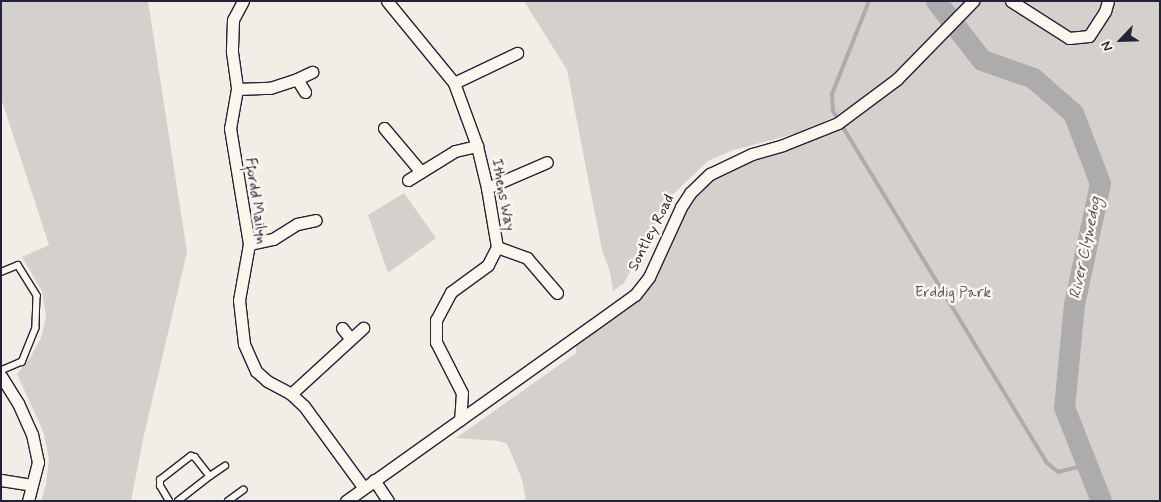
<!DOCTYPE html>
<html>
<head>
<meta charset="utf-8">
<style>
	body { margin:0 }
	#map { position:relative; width:1161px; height:502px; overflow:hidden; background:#f2eee5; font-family:Mynerve,sans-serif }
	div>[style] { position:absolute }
	.green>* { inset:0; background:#d4d1cc }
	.stream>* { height:4px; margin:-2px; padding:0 2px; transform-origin:2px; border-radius:2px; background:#aeabad }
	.river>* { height:21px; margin:-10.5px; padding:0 10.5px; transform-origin:10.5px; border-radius:10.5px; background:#aeabad }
	.roads { filter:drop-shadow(1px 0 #22223b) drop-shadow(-1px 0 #22223b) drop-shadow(0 1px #22223b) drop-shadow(0 -1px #22223b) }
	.service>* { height:5.5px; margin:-2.75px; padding:0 2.75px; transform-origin:2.75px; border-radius:2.75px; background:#fbf7ec }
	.minor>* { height:11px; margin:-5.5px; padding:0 5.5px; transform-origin:5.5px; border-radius:5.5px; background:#fbf7ec }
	span { translate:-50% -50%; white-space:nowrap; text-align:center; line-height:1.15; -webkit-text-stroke:5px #fbf7ec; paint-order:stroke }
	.street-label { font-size:15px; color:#22223b }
	.park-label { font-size:15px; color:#575766 }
	.water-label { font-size:16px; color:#535263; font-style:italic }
	.frame { position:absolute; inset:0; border:2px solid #22223b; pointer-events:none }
	.north { position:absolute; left:1096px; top:15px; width:50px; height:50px; -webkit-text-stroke:4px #fbf7ec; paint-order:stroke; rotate:246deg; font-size:14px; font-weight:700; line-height:20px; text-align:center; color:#22223b }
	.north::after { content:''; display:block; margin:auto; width:18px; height:22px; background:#22223b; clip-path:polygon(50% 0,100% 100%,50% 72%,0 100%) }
</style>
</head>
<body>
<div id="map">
	<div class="green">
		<i style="clip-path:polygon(1px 1px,148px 1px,187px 252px,144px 435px,131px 501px,41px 501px,46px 484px,49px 458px,43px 431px,17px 374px,30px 358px,41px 338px,46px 317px,42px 291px,22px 257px,49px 245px,1px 98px)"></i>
		<i style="clip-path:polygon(524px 1px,1160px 1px,1160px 501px,526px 501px,522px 479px,507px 444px,499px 441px,456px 438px,576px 353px,576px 335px,635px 295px,667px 236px,710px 174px,838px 123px,897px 74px,843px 113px,795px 134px,733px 150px,708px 161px,669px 198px,624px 283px,613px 291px,610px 272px,602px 250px,567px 70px)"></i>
		<i style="clip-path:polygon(404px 193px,436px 238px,388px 273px,368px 215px)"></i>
	</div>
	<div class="stream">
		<i style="left:869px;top:1px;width:100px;rotate:111.7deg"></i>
		<i style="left:832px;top:94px;width:17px;rotate:87deg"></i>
		<i style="left:833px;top:111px;width:411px;rotate:58.7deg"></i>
		<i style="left:1046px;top:462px;width:16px;rotate:40deg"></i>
		<i style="left:1058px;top:472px;width:30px;rotate:-14deg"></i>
	</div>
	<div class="river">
		<i style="left:936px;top:1px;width:75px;rotate:52.1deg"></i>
		<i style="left:982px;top:60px;width:54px;rotate:19.4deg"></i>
		<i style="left:1033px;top:78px;width:53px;rotate:41.2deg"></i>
		<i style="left:1073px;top:113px;width:75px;rotate:68.9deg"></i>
		<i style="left:1100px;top:183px;width:124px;rotate:102.1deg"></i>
		<i style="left:1074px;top:304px;width:103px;rotate:95.5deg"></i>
		<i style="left:1064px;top:407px;width:101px;rotate:68.5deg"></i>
	</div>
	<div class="roads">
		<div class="service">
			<i style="left:1px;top:272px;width:18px;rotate:-22deg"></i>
			<i style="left:18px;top:265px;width:36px;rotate:58deg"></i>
			<i style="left:37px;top:296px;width:32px;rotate:92deg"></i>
			<i style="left:36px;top:328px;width:37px;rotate:112deg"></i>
			<i style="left:22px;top:362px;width:23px;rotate:157deg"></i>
			<i style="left:169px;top:501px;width:17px;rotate:-121deg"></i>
			<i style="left:160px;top:486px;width:6px;rotate:-90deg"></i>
			<i style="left:160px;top:480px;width:39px;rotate:-38deg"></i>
			<i style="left:191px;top:456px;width:4px;rotate:14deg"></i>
			<i style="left:195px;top:457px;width:24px;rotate:52deg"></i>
			<i style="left:210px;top:476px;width:18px;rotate:-34deg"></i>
			<i style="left:178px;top:501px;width:41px;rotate:-38deg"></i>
			<i style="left:228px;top:501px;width:19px;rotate:-36deg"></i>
		</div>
		<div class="minor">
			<i style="left:243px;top:1px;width:21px;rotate:118deg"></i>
			<i style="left:233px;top:20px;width:32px;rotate:92deg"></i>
			<i style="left:232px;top:52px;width:37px;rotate:82deg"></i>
			<i style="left:237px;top:89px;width:40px;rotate:100deg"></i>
			<i style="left:230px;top:128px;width:118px;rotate:80.7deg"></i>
			<i style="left:249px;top:244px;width:57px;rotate:100.1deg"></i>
			<i style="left:239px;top:300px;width:44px;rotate:83.5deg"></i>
			<i style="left:244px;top:344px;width:30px;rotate:66deg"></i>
			<i style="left:256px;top:371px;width:15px;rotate:42deg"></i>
			<i style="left:267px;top:381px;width:27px;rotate:28deg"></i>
			<i style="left:291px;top:394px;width:18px;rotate:43deg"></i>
			<i style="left:304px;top:406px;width:100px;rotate:53.9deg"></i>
			<i style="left:387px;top:1px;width:106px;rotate:50.7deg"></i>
			<i style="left:454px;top:83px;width:67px;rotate:69.9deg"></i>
			<i style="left:477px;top:146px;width:43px;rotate:76.6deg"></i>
			<i style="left:487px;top:188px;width:60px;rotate:80.4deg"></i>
			<i style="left:497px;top:247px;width:20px;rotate:117deg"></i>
			<i style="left:488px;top:265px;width:46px;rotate:143.9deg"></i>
			<i style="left:451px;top:292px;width:32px;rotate:118deg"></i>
			<i style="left:436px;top:320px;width:22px;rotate:90deg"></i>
			<i style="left:436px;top:342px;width:57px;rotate:63deg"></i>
			<i style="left:462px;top:393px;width:27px;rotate:94deg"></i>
			<i style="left:1011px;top:1px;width:69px;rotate:32.5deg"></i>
			<i style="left:1069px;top:38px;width:20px;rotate:-6deg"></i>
			<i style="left:1089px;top:36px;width:30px;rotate:-57deg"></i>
			<i style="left:1105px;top:11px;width:10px;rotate:-73deg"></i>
			<i style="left:454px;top:83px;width:70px;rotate:-25.5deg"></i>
			<i style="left:237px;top:89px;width:33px;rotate:-2deg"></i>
			<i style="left:270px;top:88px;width:28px;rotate:-18deg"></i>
			<i style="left:305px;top:92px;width:15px;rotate:-122deg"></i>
			<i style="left:297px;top:79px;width:17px;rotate:-25deg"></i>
			<i style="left:384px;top:128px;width:57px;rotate:49.9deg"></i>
			<i style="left:408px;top:180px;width:55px;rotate:-31.7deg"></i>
			<i style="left:455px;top:151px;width:23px;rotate:-13deg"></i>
			<i style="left:487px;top:188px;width:65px;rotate:-23.4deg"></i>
			<i style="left:249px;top:244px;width:25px;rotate:-12deg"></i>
			<i style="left:273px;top:239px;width:28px;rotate:-32deg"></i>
			<i style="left:297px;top:224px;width:19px;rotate:-12deg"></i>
			<i style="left:497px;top:247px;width:32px;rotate:20deg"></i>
			<i style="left:527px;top:258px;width:46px;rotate:49.4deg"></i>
			<i style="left:342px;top:328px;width:13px;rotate:51deg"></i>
			<i style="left:1px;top:376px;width:32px;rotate:58deg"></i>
			<i style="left:18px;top:403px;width:34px;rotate:66deg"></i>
			<i style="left:32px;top:434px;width:29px;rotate:78deg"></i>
			<i style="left:38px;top:462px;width:40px;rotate:104.4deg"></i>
			<i style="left:291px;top:394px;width:98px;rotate:-42.5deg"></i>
			<i style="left:1px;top:480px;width:31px;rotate:9deg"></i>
			<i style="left:374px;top:480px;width:25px;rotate:56deg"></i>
			<i style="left:346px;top:501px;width:355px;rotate:-35.5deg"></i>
			<i style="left:635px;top:295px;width:23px;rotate:-52deg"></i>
			<i style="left:649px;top:277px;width:77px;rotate:-65.4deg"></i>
			<i style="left:681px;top:207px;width:17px;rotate:-57deg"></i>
			<i style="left:690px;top:193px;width:28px;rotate:-44deg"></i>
			<i style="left:710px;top:174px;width:47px;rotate:-25.5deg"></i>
			<i style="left:752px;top:154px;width:32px;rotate:-16deg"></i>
			<i style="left:783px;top:145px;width:59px;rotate:-21.8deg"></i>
			<i style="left:838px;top:123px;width:74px;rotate:-36.7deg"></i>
			<i style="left:897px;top:79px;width:109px;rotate:-45.7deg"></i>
		</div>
	</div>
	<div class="street-label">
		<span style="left:502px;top:195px;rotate:79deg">Ithens Way</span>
		<span style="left:255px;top:201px;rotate:82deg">Ffordd Mailyn</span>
		<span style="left:652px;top:233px;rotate:-63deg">Sontley Road</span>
	</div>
	<div class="park-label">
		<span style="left:953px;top:294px">Erddig Park</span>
	</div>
	<div class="water-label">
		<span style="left:1086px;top:248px;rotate:-78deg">River Clywedog</span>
	</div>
	<div class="frame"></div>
	<div class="north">N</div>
</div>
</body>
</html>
